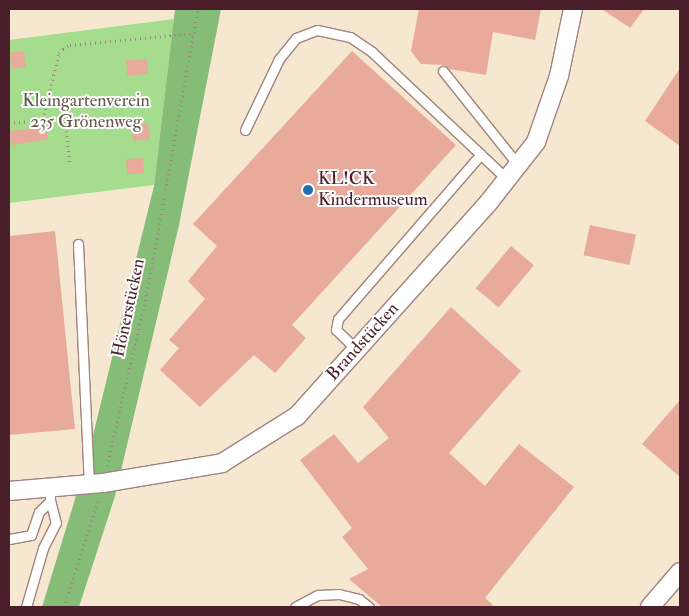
<!DOCTYPE html>
<html>
<head>
<meta charset="utf-8">
<style>
	body { margin:0 }
	#map { position:relative; width:689px; height:616px; overflow:hidden; background:#f6e7d1; font-family:"IM FELL Double Pica",serif }
	div>[style] { position:absolute }
	.green>* { inset:0; background:#a5dc8d }
	.forest>* { inset:0; background:#84bc78 }
	.building>* { inset:0; background:#e7aa9b; transform-origin:0 0 }
	.path>* { height:3px; margin-top:-1.5px; transform-origin:0; background:repeating-linear-gradient(90deg,#a0837e 0 1px,transparent 0 5px) }
	.roads { filter:drop-shadow(1px 0 #a0837e) drop-shadow(-1px 0 #a0837e) drop-shadow(0 1px #a0837e) drop-shadow(0 -1px #a0837e) }
	.lane>* { height:9px; margin:-4.5px; padding:0 4.5px; transform-origin:4.5px; border-radius:4.5px; background:#fff }
	.street>* { height:18px; margin:-9px; padding:0 9px; transform-origin:9px; border-radius:9px; background:#fff }
	.dots>* { width:14px; height:14px; translate:-50% -50%; box-sizing:border-box; border:2px solid #fff; border-radius:50% }
	span { translate:-50% -50%; white-space:nowrap; text-align:center; line-height:1.15; -webkit-text-stroke:4px #fff; paint-order:stroke }
	.park-label { font-size:18px; color:#655848 }
	.poi-label { font-size:18px; color:#4a1f2b }
	.left { translate:0 -50%; text-align:left }
	.street-label { font-size:18px; color:#4a1f2b }
	.frame { position:absolute; inset:0; border:10px solid #4a1f2b; pointer-events:none }
</style>
</head>
<body>
<div id="map">
	<div class="green">
		<i style="clip-path:polygon(174px 19px,154px 185px,9px 203px,9px 40px)"></i>
	</div>
	<div class="forest">
		<i style="clip-path:polygon(175px 9px,221px 9px,179px 225px,115px 496px,79px 607px,42px 607px,87px 460px,154px 186px)"></i>
	</div>
	<div class="building">
		<i style="clip-path:polygon(419px 9px,541px 9px,535px 40px,493px 32px,486px 75px,449px 69px,445px 65px,421px 64px,411px 51px)"></i>
		<i style="clip-path:polygon(602px 9px,644px 9px,630px 28px)"></i>
		<i style="left:24px;top:51px;width:16px;height:14px;rotate:83deg"></i>
		<i style="clip-path:polygon(352px 51px,456px 145px,292px 325px,306px 338px,275px 373px,254px 355px,200px 407px,160px 370px,179px 348px,169px 340px,205px 299px,188px 281px,217px 246px,193px 224px)"></i>
		<i style="left:147px;top:59px;width:15px;height:21px;rotate:86deg"></i>
		<i style="clip-path:polygon(680px 68px,680px 146px,645px 121px)"></i>
		<i style="left:148px;top:123px;width:16px;height:17px;rotate:83deg"></i>
		<i style="left:46px;top:126px;width:14px;height:37px;rotate:82deg"></i>
		<i style="left:143px;top:158px;width:15px;height:17px;rotate:86deg"></i>
		<i style="left:590px;top:225px;width:47px;height:31px;rotate:12deg"></i>
		<i style="clip-path:polygon(55px 231px,75px 429px,9px 435px,9px 236px)"></i>
		<i style="left:511px;top:246px;width:30px;height:55px;rotate:40deg"></i>
		<i style="clip-path:polygon(451px 307px,521px 371px,449px 453px,485px 486px,519px 444px,574px 487px,485px 598px,495px 607px,382px 607px,349px 579px,368px 569px,342px 537px,352px 528px,300px 460px,334px 434px,358px 463px,389px 438px,363px 407px)"></i>
		<i style="clip-path:polygon(680px 400px,680px 477px,642px 444px)"></i>
	</div>
	<div class="path">
		<i style="left:43px;top:119px;width:68px;rotate:-76.4deg"></i>
		<i style="left:59px;top:53px;width:6px;rotate:-45deg"></i>
		<i style="left:63px;top:49px;width:8px;rotate:-30deg"></i>
		<i style="left:70px;top:45px;width:125px;rotate:-5.5deg"></i>
		<i style="left:9px;top:123px;width:52px;rotate:-5.5deg"></i>
		<i style="left:61px;top:118px;width:5px;rotate:37deg"></i>
		<i style="left:65px;top:121px;width:44px;rotate:83.5deg"></i>
		<i style="left:107px;top:466px;width:178px;rotate:-77deg"></i>
		<i style="left:147px;top:293px;width:289px;rotate:-79.8deg"></i>
		<i style="left:64px;top:607px;width:111px;rotate:-72.2deg"></i>
	</div>
	<div class="roads">
		<div class="lane">
			<i style="left:443px;top:71px;width:120px;rotate:51.4deg"></i>
			<i style="left:245px;top:130px;width:79px;rotate:-64.4deg"></i>
			<i style="left:279px;top:59px;width:27px;rotate:-51deg"></i>
			<i style="left:296px;top:38px;width:22px;rotate:-21deg"></i>
			<i style="left:317px;top:30px;width:34px;rotate:12deg"></i>
			<i style="left:350px;top:37px;width:27px;rotate:34deg"></i>
			<i style="left:372px;top:52px;width:185px;rotate:43.3deg"></i>
			<i style="left:78px;top:244px;width:240px;rotate:87.4deg"></i>
			<i style="left:356px;top:349px;width:28px;rotate:-136deg"></i>
			<i style="left:336px;top:330px;width:11px;rotate:-80deg"></i>
			<i style="left:338px;top:319px;width:218px;rotate:-49.1deg"></i>
			<i style="left:9px;top:539px;width:22px;rotate:-10deg"></i>
			<i style="left:31px;top:535px;width:24px;rotate:-71deg"></i>
			<i style="left:39px;top:512px;width:16px;rotate:-45deg"></i>
			<i style="left:26px;top:607px;width:61px;rotate:-73.9deg"></i>
			<i style="left:43px;top:548px;width:28px;rotate:-63deg"></i>
			<i style="left:56px;top:523px;width:23px;rotate:-105deg"></i>
			<i style="left:50px;top:501px;width:13px;rotate:-90deg"></i>
			<i style="left:295px;top:607px;width:26px;rotate:-28deg"></i>
			<i style="left:318px;top:595px;width:21px;rotate:-3deg"></i>
			<i style="left:339px;top:594px;width:21px;rotate:14deg"></i>
			<i style="left:359px;top:599px;width:13px;rotate:39deg"></i>
		</div>
		<div class="street">
			<i style="left:9px;top:491px;width:94px;rotate:-4.9deg"></i>
			<i style="left:103px;top:483px;width:121px;rotate:-9.5deg"></i>
			<i style="left:222px;top:463px;width:89px;rotate:-32.1deg"></i>
			<i style="left:297px;top:416px;width:288px;rotate:-48.1deg"></i>
			<i style="left:489px;top:202px;width:76px;rotate:-51.9deg"></i>
			<i style="left:536px;top:142px;width:70px;rotate:-70.8deg"></i>
			<i style="left:559px;top:76px;width:68px;rotate:-78.2deg"></i>
			<i style="left:650px;top:607px;width:46px;rotate:-49.4deg"></i>
		</div>
	</div>
	<div class="dots">
		<i style="left:308px;top:190px;background:#1f6fb2"></i>
	</div>
	<div class="park-label">
		<span style="left:86px;top:112px">Kleingartenverein<br>235 Grönenweg</span>
	</div>
	<div class="poi-label">
		<span class="left" style="left:318px;top:190px">KL!CK<br>Kindermuseum</span>
	</div>
	<div class="street-label">
		<span style="left:129px;top:308px;rotate:-78deg">Hönerstücken</span>
		<span style="left:363px;top:342px;rotate:-48deg">Brandstücken</span>
	</div>
	<div class="frame"></div>
</div>
</body>
</html>
